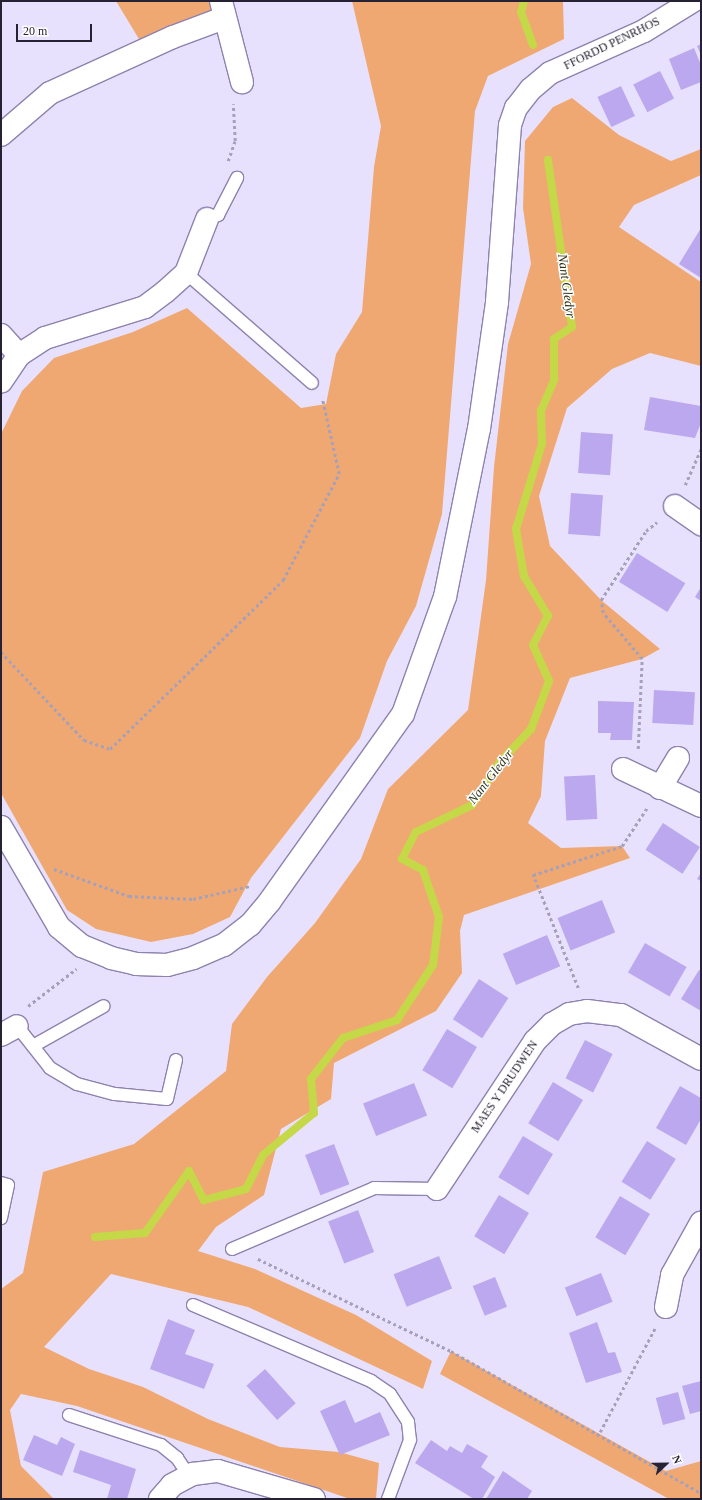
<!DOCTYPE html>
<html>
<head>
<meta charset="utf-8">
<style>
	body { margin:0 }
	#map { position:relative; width:702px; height:1500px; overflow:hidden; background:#e8e1fe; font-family:"Times New Roman",serif }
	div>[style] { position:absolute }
	.green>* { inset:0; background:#f0a873 }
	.stream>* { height:8px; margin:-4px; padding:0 4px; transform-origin:4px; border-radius:4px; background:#c5d847 }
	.building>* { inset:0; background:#bba8ee; transform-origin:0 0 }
	.path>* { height:2.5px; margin-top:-1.25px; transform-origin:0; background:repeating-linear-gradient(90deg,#a6a0b9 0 3px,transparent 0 6px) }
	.roads { filter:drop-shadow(1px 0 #8e82ae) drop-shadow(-1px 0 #8e82ae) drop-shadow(0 1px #8e82ae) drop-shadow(0 -1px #8e82ae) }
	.lane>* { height:12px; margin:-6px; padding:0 6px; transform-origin:6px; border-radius:6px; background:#fff }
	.street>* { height:22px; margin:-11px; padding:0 11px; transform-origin:11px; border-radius:11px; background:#fff }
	span { translate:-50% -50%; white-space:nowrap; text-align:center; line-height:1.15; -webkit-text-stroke:3px #fff; paint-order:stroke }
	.street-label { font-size:12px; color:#262133 }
	.water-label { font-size:13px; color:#2f331b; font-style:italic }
	.frame { position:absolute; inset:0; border:2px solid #262133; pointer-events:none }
	.north { position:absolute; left:646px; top:1444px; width:40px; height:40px; -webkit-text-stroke:3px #fff; paint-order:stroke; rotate:68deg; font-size:11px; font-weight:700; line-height:16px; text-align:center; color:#262133 }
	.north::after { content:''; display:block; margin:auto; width:14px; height:18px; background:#262133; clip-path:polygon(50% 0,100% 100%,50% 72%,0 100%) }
	.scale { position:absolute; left:16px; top:24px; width:76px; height:18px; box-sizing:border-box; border:2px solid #262133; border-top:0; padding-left:5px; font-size:12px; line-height:14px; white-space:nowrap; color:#262133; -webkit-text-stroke:3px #fff; paint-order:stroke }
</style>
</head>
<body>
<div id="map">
	<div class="green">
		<i style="clip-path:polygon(116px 1px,221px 1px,224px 18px,145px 49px)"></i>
		<i style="clip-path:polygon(352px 1px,563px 1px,564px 39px,488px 76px,475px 111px,442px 514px,416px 606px,387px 661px,360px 738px,251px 878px,230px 917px,193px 934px,151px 942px,96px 929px,67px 910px,1px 793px,1px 434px,22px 391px,54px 358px,133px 332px,187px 308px,301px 408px,326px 404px,336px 354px,362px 312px,374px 167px,381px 126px)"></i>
		<i style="clip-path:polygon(572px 98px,619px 135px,671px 161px,701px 149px,701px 175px,634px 205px,619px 227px,701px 282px,701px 366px,650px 353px,612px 369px,567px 408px,539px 496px,550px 546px,601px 600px,660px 649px,642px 659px,570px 678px,545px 741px,541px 796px,528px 823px,561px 848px,622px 846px,630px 858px,464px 915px,460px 931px,462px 973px,436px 1011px,334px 1063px,331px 1099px,281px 1129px,264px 1195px,216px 1227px,198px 1251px,255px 1269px,356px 1315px,432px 1361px,423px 1389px,248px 1307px,111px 1274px,44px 1347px,89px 1369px,143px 1387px,208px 1419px,280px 1447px,339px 1452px,379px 1463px,376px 1499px,350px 1499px,77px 1406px,21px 1394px,10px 1410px,21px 1466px,54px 1499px,1px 1499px,1px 1289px,23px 1273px,43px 1172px,134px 1144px,226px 1071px,232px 1024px,267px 977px,315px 923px,361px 859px,388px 789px,468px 710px,486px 580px,494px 467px,508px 344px,531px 264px,523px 208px,525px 141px,553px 107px)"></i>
		<i style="clip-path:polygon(451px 1351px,666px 1471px,701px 1461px,701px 1499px,669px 1499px,440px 1374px)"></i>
	</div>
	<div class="stream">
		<i style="left:524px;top:1px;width:11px;rotate:105deg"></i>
		<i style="left:521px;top:12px;width:35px;rotate:70deg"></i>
		<i style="left:95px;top:1237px;width:50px;rotate:-4.6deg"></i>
		<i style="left:145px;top:1233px;width:76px;rotate:-54.6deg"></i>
		<i style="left:189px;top:1171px;width:33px;rotate:63deg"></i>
		<i style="left:204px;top:1200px;width:43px;rotate:-14.7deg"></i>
		<i style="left:246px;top:1189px;width:38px;rotate:-63deg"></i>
		<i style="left:263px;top:1155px;width:66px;rotate:-39.5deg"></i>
		<i style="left:314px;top:1113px;width:34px;rotate:-95deg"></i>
		<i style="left:311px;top:1079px;width:52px;rotate:-52deg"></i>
		<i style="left:343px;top:1038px;width:57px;rotate:-18.4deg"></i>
		<i style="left:397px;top:1020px;width:66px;rotate:-56.8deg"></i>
		<i style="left:433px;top:965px;width:48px;rotate:-82.9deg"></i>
		<i style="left:439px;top:917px;width:50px;rotate:-108.8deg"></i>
		<i style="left:423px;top:870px;width:24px;rotate:-152deg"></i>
		<i style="left:402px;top:859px;width:30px;rotate:-63deg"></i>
		<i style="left:416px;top:832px;width:62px;rotate:-25.7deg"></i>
		<i style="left:472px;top:805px;width:51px;rotate:-56.9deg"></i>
		<i style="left:500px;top:762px;width:45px;rotate:-46.8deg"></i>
		<i style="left:531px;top:729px;width:51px;rotate:-69.4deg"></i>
		<i style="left:549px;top:681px;width:39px;rotate:-114deg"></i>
		<i style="left:533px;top:645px;width:33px;rotate:-63deg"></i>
		<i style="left:548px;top:616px;width:47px;rotate:-121deg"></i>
		<i style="left:524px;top:576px;width:48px;rotate:-99.7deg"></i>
		<i style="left:516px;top:529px;width:89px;rotate:-73deg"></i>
		<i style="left:542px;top:444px;width:33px;rotate:-92deg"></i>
		<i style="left:541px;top:411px;width:34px;rotate:-67deg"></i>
		<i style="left:554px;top:380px;width:41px;rotate:-90deg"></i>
		<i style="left:554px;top:339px;width:22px;rotate:-34deg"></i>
		<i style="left:572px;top:327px;width:169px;rotate:-98.2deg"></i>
	</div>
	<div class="building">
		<i style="clip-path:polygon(701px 44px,701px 55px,697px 46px)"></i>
		<i style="clip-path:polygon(694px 48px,701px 65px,701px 82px,681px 90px,669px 59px)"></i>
		<i style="left:660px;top:71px;width:31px;height:30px;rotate:63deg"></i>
		<i style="left:621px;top:86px;width:33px;height:26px;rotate:65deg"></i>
		<i style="clip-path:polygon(701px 228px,701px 278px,679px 264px)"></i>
		<i style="clip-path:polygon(650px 397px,701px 406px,701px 423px,695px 438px,644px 430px)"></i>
		<i style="left:581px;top:432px;width:32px;height:41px;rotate:4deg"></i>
		<i style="left:571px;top:493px;width:32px;height:41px;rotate:4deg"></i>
		<i style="left:637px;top:553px;width:57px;height:34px;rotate:32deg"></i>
		<i style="clip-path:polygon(701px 587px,701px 601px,695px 597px)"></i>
		<i style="left:654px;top:690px;width:41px;height:33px;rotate:3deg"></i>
		<i style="clip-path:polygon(598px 701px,634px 702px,632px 740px,610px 740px,611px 733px,598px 733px)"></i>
		<i style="left:595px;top:775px;width:44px;height:31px;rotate:87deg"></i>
		<i style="left:663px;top:823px;width:44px;height:32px;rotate:33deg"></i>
		<i style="clip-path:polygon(701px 873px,701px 881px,697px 879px)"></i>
		<i style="left:602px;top:900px;width:35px;height:48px;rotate:68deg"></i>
		<i style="left:547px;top:935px;width:34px;height:48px;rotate:67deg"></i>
		<i style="left:645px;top:943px;width:48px;height:34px;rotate:30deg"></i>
		<i style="clip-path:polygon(699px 970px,701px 971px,701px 1011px,681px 999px)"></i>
		<i style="left:479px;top:979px;width:35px;height:48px;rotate:33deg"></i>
		<i style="left:447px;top:1029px;width:35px;height:48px;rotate:31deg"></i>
		<i style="left:585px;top:1040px;width:31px;height:43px;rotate:27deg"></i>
		<i style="left:553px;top:1082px;width:35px;height:48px;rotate:31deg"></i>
		<i style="left:414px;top:1083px;width:35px;height:55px;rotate:68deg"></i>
		<i style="clip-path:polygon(680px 1086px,701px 1098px,701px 1119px,686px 1145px,656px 1128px)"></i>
		<i style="left:523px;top:1136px;width:35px;height:48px;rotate:31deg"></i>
		<i style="left:647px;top:1141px;width:34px;height:48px;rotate:32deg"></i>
		<i style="left:334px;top:1144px;width:43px;height:31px;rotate:69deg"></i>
		<i style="left:499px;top:1195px;width:35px;height:48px;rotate:31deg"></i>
		<i style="left:620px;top:1196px;width:35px;height:48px;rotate:31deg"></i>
		<i style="left:358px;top:1210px;width:45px;height:32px;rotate:69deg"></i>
		<i style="left:439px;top:1256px;width:35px;height:49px;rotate:68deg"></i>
		<i style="left:601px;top:1273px;width:31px;height:39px;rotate:68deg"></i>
		<i style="left:495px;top:1277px;width:32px;height:24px;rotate:68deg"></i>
		<i style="clip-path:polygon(168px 1319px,195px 1330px,185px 1354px,214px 1364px,204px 1389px,150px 1369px)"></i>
		<i style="clip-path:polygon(597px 1322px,608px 1353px,615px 1352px,622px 1372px,586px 1383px,569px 1333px)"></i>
		<i style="left:265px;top:1369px;width:46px;height:25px;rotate:48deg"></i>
		<i style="clip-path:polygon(701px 1381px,701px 1411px,690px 1414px,682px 1386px)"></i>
		<i style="left:678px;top:1392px;width:28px;height:23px;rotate:75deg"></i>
		<i style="clip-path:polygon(345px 1400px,355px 1423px,380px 1412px,390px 1435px,340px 1455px,320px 1411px)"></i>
		<i style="clip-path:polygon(34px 1435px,57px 1445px,61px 1437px,75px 1444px,62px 1476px,23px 1460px)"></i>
		<i style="clip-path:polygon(431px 1440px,447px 1451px,450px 1446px,462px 1453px,467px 1444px,488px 1456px,481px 1467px,495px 1477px,482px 1499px,474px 1499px,415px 1463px)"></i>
		<i style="clip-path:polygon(80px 1450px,136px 1469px,127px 1499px,107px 1499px,111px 1485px,73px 1472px)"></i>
		<i style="clip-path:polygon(503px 1471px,532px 1491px,527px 1499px,486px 1499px)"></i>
	</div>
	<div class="path">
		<i style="left:228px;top:161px;width:21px;rotate:-71deg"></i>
		<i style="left:235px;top:141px;width:37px;rotate:-93deg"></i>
		<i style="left:685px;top:485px;width:39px;rotate:-66deg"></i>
		<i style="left:1px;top:652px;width:121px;rotate:46.7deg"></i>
		<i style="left:84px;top:740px;width:28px;rotate:19deg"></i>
		<i style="left:110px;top:749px;width:242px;rotate:-44.3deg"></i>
		<i style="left:283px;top:580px;width:120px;rotate:-62.2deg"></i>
		<i style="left:339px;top:474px;width:78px;rotate:-102.6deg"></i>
		<i style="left:638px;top:749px;width:90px;rotate:-87.5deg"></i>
		<i style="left:642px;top:659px;width:60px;rotate:-130.3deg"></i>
		<i style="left:603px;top:613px;width:13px;rotate:-99deg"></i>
		<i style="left:601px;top:600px;width:82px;rotate:-56.9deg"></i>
		<i style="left:646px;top:531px;width:14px;rotate:-39deg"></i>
		<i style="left:54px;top:869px;width:80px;rotate:19.8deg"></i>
		<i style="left:129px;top:896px;width:64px;rotate:2.7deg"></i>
		<i style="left:193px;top:899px;width:58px;rotate:-12.8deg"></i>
		<i style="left:578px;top:988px;width:122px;rotate:-111.7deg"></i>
		<i style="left:533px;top:875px;width:94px;rotate:-18deg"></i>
		<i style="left:622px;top:846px;width:45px;rotate:-56.7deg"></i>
		<i style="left:28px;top:1006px;width:61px;rotate:-37.6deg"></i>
		<i style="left:258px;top:1259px;width:214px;rotate:25.5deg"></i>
		<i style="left:451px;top:1351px;width:288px;rotate:29.6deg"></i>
		<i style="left:600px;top:1432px;width:118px;rotate:-62.1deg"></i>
	</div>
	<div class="roads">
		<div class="lane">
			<i style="left:207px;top:219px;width:12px;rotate:-20deg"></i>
			<i style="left:218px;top:215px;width:42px;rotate:-62.8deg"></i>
			<i style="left:186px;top:273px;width:167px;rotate:41.1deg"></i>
			<i style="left:17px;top:1026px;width:53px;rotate:51.8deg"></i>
			<i style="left:50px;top:1068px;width:31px;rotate:31deg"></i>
			<i style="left:77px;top:1084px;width:39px;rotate:15deg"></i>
			<i style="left:115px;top:1094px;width:52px;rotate:5.5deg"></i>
			<i style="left:167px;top:1099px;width:40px;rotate:-77deg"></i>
			<i style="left:33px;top:1046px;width:81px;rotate:-29.4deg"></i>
			<i style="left:1px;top:1183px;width:7px;rotate:16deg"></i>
			<i style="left:8px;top:1185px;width:34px;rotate:102deg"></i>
			<i style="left:232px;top:1249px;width:155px;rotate:-23.2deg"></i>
			<i style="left:374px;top:1188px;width:63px;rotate:0.9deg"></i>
			<i style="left:193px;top:1305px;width:194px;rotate:23.1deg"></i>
			<i style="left:371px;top:1381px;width:23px;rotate:34deg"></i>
			<i style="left:390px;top:1394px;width:33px;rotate:57deg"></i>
			<i style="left:408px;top:1422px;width:18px;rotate:84deg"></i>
			<i style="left:410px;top:1440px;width:63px;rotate:110.4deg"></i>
			<i style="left:69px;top:1415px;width:97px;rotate:18.1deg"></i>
			<i style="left:161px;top:1445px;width:21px;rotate:39deg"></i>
			<i style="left:177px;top:1458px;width:22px;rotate:56deg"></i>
		</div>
		<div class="street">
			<i style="left:221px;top:1px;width:84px;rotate:75.5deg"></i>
			<i style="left:1px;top:135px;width:65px;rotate:-40.6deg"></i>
			<i style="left:50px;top:93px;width:135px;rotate:-24.5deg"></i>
			<i style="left:173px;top:37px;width:54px;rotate:-20.4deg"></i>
			<i style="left:1px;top:335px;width:27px;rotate:48deg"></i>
			<i style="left:19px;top:355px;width:32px;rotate:124deg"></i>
			<i style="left:19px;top:355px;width:31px;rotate:-33deg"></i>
			<i style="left:45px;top:338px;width:105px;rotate:-17.2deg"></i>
			<i style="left:145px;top:307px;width:25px;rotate:-37deg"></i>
			<i style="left:165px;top:292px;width:28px;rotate:-42deg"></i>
			<i style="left:186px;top:273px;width:58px;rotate:-68.7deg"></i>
			<i style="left:675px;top:506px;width:32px;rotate:35deg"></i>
			<i style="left:623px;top:769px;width:86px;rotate:25.4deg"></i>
			<i style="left:660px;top:788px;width:35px;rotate:-59deg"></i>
			<i style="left:1px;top:827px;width:116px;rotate:59.9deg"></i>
			<i style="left:59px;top:927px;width:30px;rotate:40deg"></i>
			<i style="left:82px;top:946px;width:31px;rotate:22deg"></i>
			<i style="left:111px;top:958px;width:26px;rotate:13deg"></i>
			<i style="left:136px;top:964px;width:31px;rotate:2deg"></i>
			<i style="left:167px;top:965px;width:27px;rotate:-15deg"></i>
			<i style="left:193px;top:958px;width:34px;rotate:-23deg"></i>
			<i style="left:224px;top:945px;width:33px;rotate:-38deg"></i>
			<i style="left:250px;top:925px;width:31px;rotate:-50deg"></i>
			<i style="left:270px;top:901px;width:229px;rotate:-54.6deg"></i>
			<i style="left:403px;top:714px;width:124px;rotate:-70.3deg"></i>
			<i style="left:445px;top:597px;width:171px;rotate:-78.6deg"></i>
			<i style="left:479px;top:429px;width:128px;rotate:-81.9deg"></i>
			<i style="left:497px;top:302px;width:177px;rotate:-85.8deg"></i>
			<i style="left:510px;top:125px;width:18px;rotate:-71deg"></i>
			<i style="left:516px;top:108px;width:24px;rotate:-52deg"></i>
			<i style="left:531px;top:89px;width:25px;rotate:-40deg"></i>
			<i style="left:550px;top:73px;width:103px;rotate:-24.1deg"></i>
			<i style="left:644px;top:31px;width:57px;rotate:-31.5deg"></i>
			<i style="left:1px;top:1035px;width:18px;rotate:-29deg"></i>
			<i style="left:437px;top:1189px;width:178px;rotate:-56.5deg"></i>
			<i style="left:535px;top:1041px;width:24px;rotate:-45deg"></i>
			<i style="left:552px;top:1024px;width:20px;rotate:-30deg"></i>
			<i style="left:569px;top:1014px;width:18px;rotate:-9deg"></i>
			<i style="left:587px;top:1011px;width:34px;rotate:7deg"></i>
			<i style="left:621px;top:1015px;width:91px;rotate:28.8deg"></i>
			<i style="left:666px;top:1307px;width:33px;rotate:-79deg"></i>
			<i style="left:672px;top:1275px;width:60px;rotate:-60.9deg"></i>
			<i style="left:160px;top:1499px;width:18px;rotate:-49deg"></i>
			<i style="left:172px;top:1485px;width:24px;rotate:-28deg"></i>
			<i style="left:193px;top:1474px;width:25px;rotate:-7deg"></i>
			<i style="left:218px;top:1471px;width:100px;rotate:16.3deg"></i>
		</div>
	</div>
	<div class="street-label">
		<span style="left:612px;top:44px;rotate:-26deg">FFORDD PENRHOS</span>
		<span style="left:505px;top:1087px;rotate:-56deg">MAES Y DRUDWEN</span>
	</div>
	<div class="water-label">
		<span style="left:566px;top:286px;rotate:82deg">Nant Gledyr</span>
		<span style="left:491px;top:777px;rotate:-52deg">Nant Gledyr</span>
	</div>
	<div class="frame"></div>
	<div class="north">N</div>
	<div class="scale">20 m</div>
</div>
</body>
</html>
